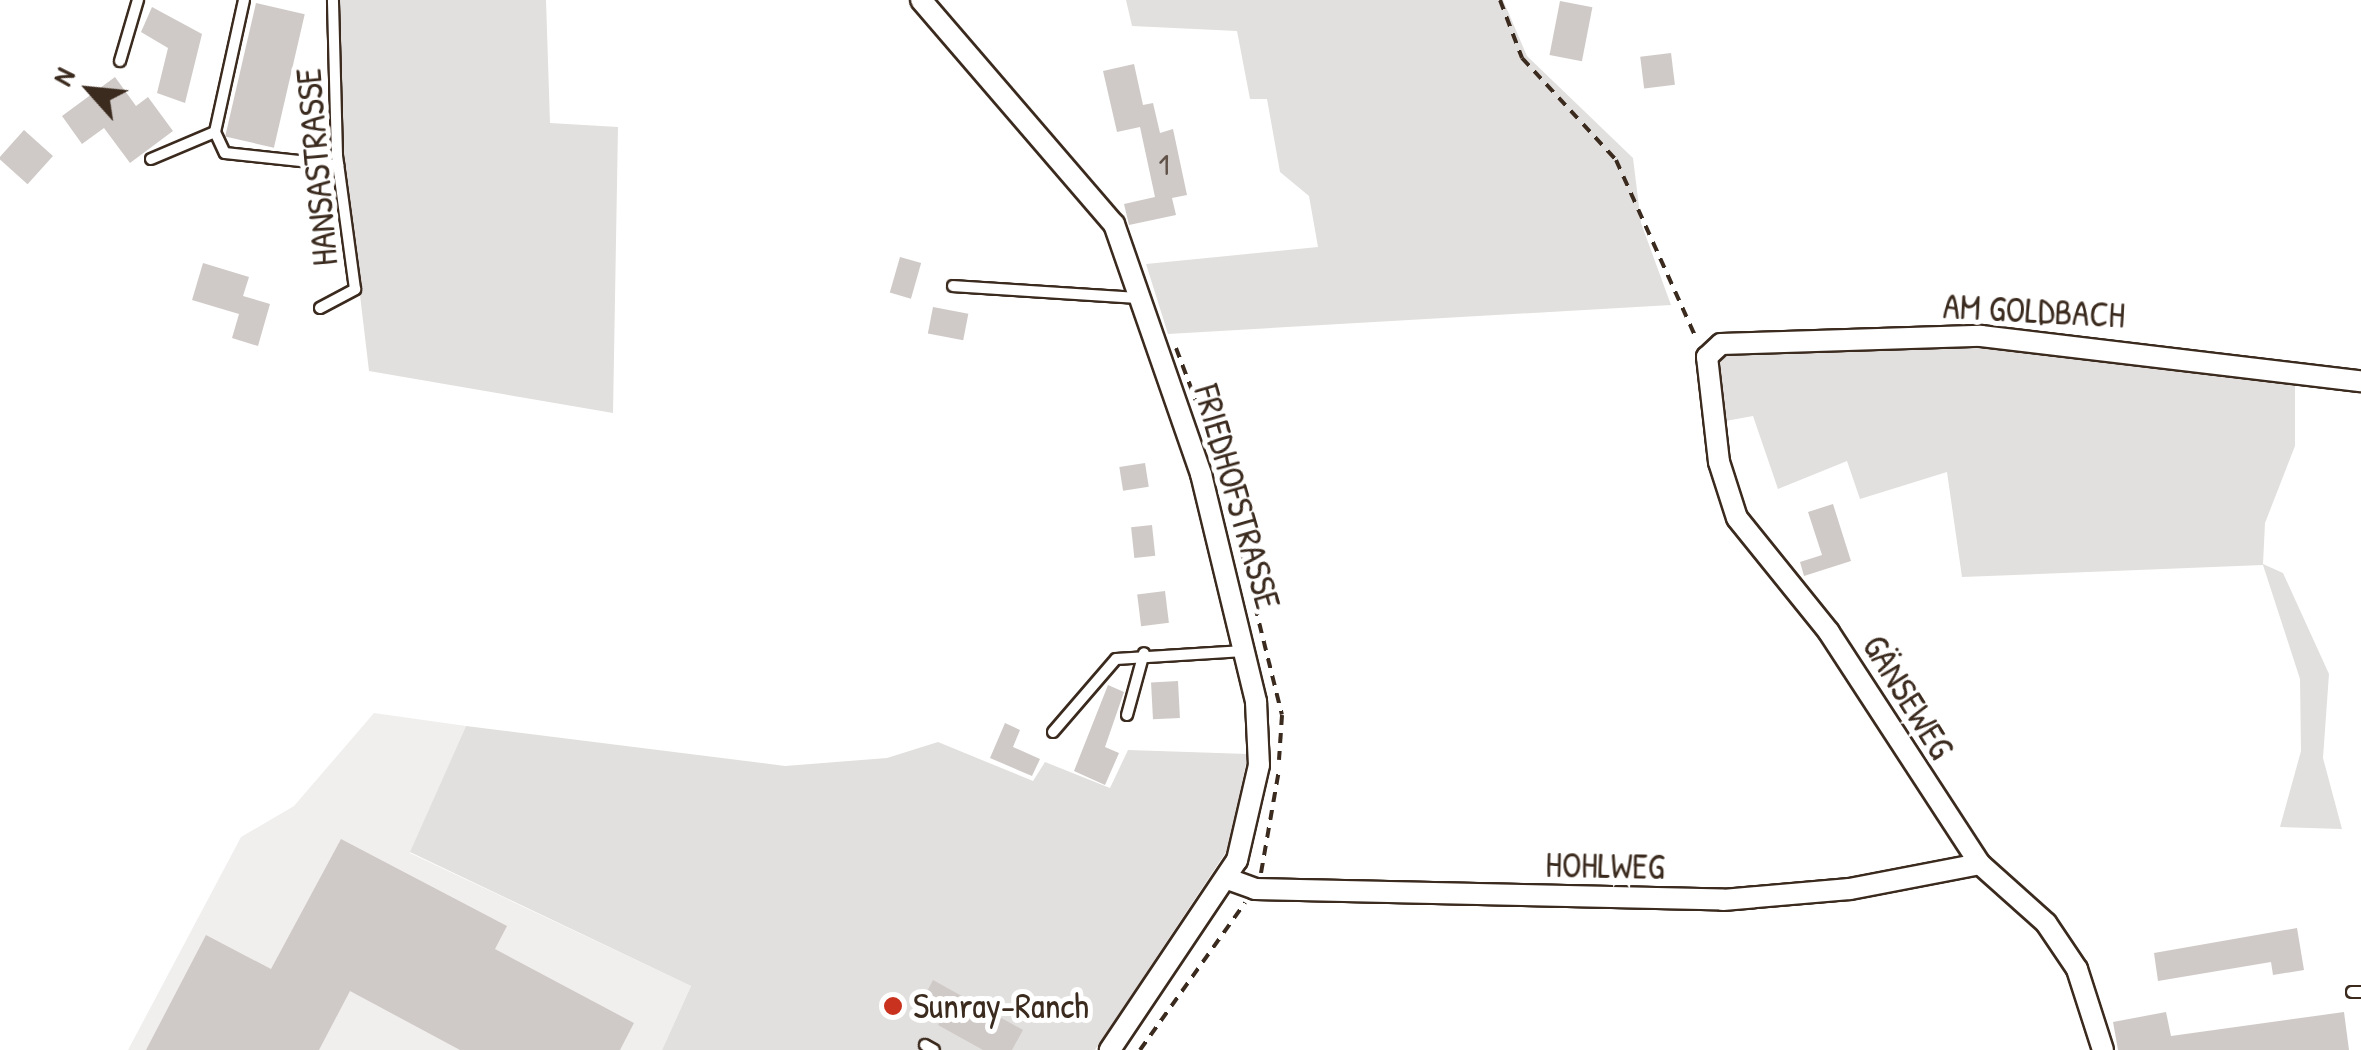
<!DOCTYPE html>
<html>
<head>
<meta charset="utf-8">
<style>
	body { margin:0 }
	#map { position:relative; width:2361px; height:1050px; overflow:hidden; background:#fff; font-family:"Patrick Hand",sans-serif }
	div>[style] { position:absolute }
	.built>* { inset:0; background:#f1efee }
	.green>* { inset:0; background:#e2e0de }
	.building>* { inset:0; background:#cfcac7; transform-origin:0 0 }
	.path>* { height:4px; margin-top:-2px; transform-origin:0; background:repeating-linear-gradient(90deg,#3b2a1e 0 10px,transparent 0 18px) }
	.roads { filter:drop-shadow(2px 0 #3b2a1e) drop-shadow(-2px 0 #3b2a1e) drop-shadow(0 2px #3b2a1e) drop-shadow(0 -2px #3b2a1e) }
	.lane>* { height:10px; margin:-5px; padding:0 5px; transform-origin:5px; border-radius:5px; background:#fff }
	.street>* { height:20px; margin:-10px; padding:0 10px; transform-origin:10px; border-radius:10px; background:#fff }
	.dots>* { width:28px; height:28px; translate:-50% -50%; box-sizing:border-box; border:5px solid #fff; border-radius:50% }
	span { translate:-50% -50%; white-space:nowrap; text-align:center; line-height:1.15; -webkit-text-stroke:10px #fff; paint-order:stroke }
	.number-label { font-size:30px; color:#605248 }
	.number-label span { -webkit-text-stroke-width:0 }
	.street-label { font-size:35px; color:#3b2a1e }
	.poi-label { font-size:35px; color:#3b2a1e }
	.left { translate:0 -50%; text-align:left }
	.north { position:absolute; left:40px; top:40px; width:100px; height:100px; -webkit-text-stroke:8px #fff; paint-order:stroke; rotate:297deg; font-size:28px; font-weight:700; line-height:40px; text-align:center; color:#3b2a1e }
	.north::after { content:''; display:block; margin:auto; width:35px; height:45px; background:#3b2a1e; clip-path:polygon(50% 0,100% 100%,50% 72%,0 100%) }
</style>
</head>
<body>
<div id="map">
	<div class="built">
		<i style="clip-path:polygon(374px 713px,466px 726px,410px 853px,691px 986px,662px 1050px,128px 1050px,241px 837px,294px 806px)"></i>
	</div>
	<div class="green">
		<i style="clip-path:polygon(340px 0,546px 0,550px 123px,618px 127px,613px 413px,369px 371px,343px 152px)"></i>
		<i style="clip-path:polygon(1126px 0,1503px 0,1527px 56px,1633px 158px,1641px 223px,1671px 305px,1168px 334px,1146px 264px,1318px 247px,1309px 196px,1280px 172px,1267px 99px,1250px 99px,1237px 31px,1132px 26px)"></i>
		<i style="clip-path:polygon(2031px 346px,2295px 380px,2295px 446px,2265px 523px,2263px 564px,2283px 573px,2329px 674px,2323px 758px,2342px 829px,2280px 827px,2301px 751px,2300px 679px,2263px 565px,1962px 577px,1947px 472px,1860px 499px,1847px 461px,1778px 489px,1753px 416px,1720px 422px,1711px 371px,1723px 356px)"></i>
		<i style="clip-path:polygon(466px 726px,785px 766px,887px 758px,938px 742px,1033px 781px,1045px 762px,1110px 788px,1128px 750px,1248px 754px,1228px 849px,1095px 1050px,662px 1050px,691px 986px,410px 852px)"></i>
	</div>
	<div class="building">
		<i style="left:1560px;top:1px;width:33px;height:55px;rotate:11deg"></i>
		<i style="left:256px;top:3px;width:50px;height:137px;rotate:13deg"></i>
		<i style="clip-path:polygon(152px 7px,202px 34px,185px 103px,157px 93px,168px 48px,141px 32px)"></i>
		<i style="left:1671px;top:53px;width:32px;height:31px;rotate:83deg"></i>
		<i style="clip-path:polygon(1134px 64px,1143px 105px,1153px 103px,1160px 133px,1173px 129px,1187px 195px,1172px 198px,1176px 215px,1129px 225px,1124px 204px,1155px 197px,1140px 127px,1117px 132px,1103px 71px)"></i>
		<i style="clip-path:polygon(115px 77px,136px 106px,148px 97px,173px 131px,130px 163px,104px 128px,82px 144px,62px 116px)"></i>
		<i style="left:24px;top:130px;width:39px;height:38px;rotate:42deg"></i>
		<i style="left:900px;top:257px;width:22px;height:37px;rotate:16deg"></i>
		<i style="clip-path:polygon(203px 263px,249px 277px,243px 296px,270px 304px,258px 346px,232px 338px,239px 314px,192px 300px)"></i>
		<i style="left:933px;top:307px;width:36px;height:27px;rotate:11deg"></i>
		<i style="left:1145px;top:463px;width:24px;height:26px;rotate:81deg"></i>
		<i style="clip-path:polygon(1833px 504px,1851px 561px,1804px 576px,1800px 562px,1822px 555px,1808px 512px)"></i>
		<i style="left:1152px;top:525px;width:31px;height:21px;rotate:84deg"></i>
		<i style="left:1165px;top:591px;width:32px;height:28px;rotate:83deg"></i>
		<i style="left:1178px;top:681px;width:37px;height:27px;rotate:87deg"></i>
		<i style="clip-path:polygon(1108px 685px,1124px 692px,1105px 747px,1119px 753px,1105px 785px,1074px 771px)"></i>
		<i style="clip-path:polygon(1005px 723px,1020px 730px,1013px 747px,1040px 759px,1032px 776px,990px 758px)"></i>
		<i style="clip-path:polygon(341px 839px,507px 926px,495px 949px,634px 1023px,620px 1050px,460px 1050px,350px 991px,319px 1050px,146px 1050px,206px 935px,271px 969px)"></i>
		<i style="clip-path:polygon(2297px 928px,2304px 970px,2273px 975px,2271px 962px,2158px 981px,2154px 953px)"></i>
		<i style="clip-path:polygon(933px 980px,1023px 1030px,1012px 1050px,983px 1050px,938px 1025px,945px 1012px,923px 999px)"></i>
		<i style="clip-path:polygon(2166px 1012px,2171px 1036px,2344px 1012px,2349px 1050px,2118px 1050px,2113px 1022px)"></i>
	</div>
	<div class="path">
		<i style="left:1500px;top:0;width:62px;rotate:69.2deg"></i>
		<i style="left:1522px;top:58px;width:139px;rotate:47.3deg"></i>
		<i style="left:1616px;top:160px;width:197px;rotate:65.8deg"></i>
		<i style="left:1176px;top:348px;width:103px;rotate:69.4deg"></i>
		<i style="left:1229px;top:501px;width:220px;rotate:76.1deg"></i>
		<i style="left:1282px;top:715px;width:45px;rotate:93.8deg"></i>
		<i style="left:1261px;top:873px;width:105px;rotate:-80.1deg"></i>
		<i style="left:1140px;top:1050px;width:181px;rotate:-54.5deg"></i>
	</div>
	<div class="roads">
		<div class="lane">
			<i style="left:244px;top:0;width:135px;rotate:102.4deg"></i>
			<i style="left:215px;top:132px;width:23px;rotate:65deg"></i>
			<i style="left:225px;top:153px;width:114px;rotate:6.1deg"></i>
			<i style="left:120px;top:61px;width:64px;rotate:-73.6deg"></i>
			<i style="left:151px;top:159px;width:69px;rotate:-22.9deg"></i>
			<i style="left:953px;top:286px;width:188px;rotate:3.7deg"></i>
			<i style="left:320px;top:308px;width:40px;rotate:-28deg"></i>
			<i style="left:355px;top:289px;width:135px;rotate:-97.7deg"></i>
			<i style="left:337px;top:155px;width:155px;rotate:-91.5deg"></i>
			<i style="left:1127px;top:715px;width:64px;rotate:-74.7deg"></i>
			<i style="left:1053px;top:732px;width:96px;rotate:-49.2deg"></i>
			<i style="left:1116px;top:659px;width:128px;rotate:-3.6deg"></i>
			<i style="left:2352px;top:992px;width:9px"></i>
			<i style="left:925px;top:1045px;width:10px;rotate:29deg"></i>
		</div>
		<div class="street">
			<i style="left:921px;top:0;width:296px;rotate:49.3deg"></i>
			<i style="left:1114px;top:224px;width:265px;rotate:70.8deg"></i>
			<i style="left:1201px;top:474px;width:235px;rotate:76.4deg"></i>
			<i style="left:1256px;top:702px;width:63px;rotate:87.3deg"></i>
			<i style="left:1259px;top:765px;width:98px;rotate:103deg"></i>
			<i style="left:1237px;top:860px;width:229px;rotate:123.8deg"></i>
			<i style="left:1228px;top:879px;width:29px;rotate:20deg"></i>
			<i style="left:1255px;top:889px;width:468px;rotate:1.3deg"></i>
			<i style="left:1723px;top:900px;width:127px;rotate:-5deg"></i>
			<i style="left:1850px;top:889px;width:132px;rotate:-10.9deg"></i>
			<i style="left:2103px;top:1050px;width:85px;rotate:-107.8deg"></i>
			<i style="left:2077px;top:969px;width:55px;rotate:-124deg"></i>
			<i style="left:2046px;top:923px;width:89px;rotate:-138.2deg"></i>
			<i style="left:1980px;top:864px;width:277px;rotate:-123.1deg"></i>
			<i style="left:1829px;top:632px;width:146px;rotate:-128.9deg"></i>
			<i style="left:1737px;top:518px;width:59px;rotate:-107.8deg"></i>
			<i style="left:1719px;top:462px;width:106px;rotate:-96.5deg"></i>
			<i style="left:1707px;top:357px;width:19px;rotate:-43deg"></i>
			<i style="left:1721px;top:344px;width:260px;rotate:-1.8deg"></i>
			<i style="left:1981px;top:336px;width:383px;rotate:6.8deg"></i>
		</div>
	</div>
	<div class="dots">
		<i style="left:893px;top:1006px;background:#c8321e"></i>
	</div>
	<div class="number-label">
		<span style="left:1164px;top:164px">1</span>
	</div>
	<div class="street-label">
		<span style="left:317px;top:167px;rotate:-95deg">HANSASTRASSE</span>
		<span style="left:2034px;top:311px;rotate:3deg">AM GOLDBACH</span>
		<span style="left:1237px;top:497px;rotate:74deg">FRIEDHOFSTRASSE</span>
		<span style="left:1908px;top:697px;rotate:58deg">GÄNSEWEG</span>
		<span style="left:1605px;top:866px;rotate:1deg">HOHLWEG</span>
	</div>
	<div class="poi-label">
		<span class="left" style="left:913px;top:1006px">Sunray-Ranch</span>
	</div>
	<div class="north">N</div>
</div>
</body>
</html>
